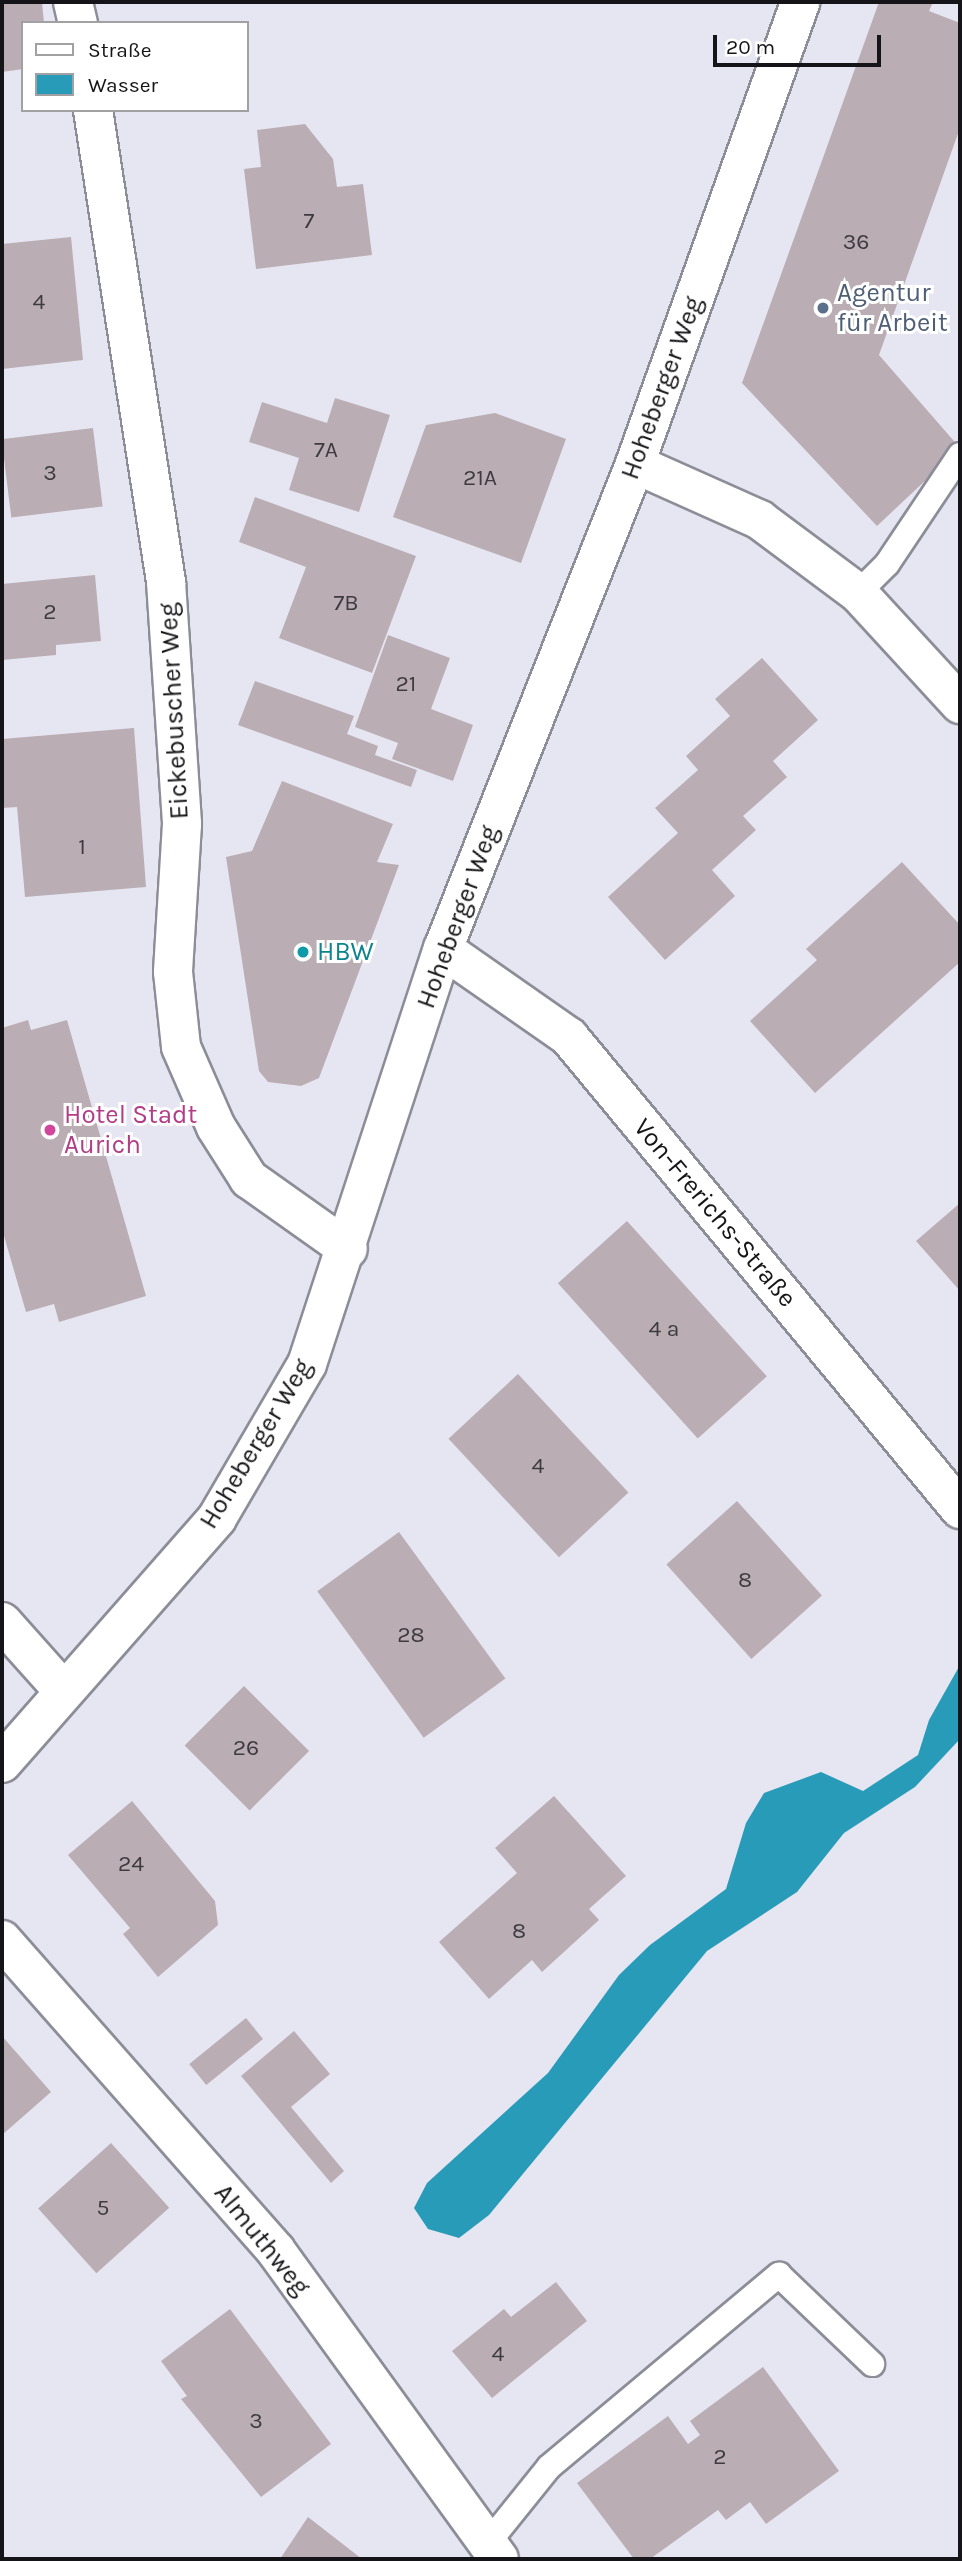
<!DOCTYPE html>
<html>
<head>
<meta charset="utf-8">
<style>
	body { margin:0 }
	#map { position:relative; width:962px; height:2561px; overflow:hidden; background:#e6e6f2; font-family:Karla,sans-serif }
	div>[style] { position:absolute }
	.water>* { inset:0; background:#289bb9 }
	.building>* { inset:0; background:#baaeb4; transform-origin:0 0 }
	.roads { filter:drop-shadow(2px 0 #8d8d98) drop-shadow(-2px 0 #8d8d98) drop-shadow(0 2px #8d8d98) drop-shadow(0 -2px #8d8d98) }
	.service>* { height:24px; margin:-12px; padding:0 12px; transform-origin:12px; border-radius:12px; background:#fff }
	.minor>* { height:38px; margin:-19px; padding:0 19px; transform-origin:19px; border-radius:19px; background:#fff }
	.tertiary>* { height:38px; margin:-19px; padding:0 19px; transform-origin:19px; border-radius:19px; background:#fff }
	.dots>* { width:19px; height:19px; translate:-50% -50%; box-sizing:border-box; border:4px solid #fff; border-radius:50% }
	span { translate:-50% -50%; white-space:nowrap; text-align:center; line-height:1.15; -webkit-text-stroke:6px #fff; paint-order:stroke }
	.number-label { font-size:23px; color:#3e3b40 }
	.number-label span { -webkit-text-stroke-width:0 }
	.service-label { font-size:26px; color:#4e5e75 }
	.left { translate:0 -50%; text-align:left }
	.street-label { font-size:26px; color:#151519 }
	.culture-label { font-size:26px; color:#0d838f }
	.hotel-label { font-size:26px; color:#b23c85 }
	.frame { position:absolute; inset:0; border:4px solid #151519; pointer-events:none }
	.legend { position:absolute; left:21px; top:21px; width:228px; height:91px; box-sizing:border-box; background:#fff; border:2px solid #a1a1a3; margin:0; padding:9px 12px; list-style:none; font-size:21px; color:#151519 }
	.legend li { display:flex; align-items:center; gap:14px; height:35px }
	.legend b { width:35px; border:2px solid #a1a1a3 }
	.scale { position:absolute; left:713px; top:35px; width:168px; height:32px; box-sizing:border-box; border:4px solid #151519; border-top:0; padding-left:9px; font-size:21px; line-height:24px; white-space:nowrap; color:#151519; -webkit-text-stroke:5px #fff; paint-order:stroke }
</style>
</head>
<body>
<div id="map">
	<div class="water">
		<i style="clip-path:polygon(960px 1665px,960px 1739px,915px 1787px,844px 1833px,797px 1892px,707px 1951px,489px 2215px,459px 2238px,428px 2229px,414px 2208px,427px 2183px,548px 2073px,619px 1975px,650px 1945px,726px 1889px,746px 1823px,764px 1793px,821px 1772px,863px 1791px,886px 1776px,918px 1755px,929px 1720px)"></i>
	</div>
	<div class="building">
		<i style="clip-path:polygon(2px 2px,42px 2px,44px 23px,23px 23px,23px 69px,2px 72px)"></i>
		<i style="clip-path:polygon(879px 2px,933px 2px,929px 11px,960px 23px,960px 128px,879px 355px,960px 448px,877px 526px,742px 383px)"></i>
		<i style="clip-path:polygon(305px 124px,333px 159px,337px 187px,363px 184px,372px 255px,256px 269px,244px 169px,261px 167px,257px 130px)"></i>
		<i style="clip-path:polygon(71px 237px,83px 360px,2px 369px,2px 244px)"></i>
		<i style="clip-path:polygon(335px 398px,390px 415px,359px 512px,289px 490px,299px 458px,249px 442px,262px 402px,327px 423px)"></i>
		<i style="clip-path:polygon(495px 413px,566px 439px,521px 563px,393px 517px,426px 425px)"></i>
		<i style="left:93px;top:428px;width:79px;height:92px;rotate:83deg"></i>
		<i style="clip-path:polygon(255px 497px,416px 556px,372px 673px,279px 638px,306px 567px,239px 542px)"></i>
		<i style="clip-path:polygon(95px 575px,101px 641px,56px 645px,56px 655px,2px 660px,2px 584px)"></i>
		<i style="clip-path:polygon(388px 635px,450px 658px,431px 709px,473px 725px,453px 781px,392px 759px,398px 743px,355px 727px)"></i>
		<i style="clip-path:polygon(762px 658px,818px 720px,773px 761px,787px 777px,743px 816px,756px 830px,712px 870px,735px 896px,665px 960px,608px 897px,678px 833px,655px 808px,698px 770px,686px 756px,730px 716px,715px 699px)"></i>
		<i style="clip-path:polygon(255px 681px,354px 716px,347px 734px,378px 746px,375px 755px,417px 770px,411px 787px,238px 725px)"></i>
		<i style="clip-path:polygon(134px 728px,146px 887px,25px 897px,17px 807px,2px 808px,2px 739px)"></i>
		<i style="clip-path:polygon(282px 781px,393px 824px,377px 862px,399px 865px,319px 1078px,301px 1086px,268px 1082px,259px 1071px,226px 857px,252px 851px)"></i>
		<i style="clip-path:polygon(902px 862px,960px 925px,960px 962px,815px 1093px,750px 1021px,817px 960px,806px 949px)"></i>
		<i style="clip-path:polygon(28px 1020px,31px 1030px,67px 1020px,146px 1296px,59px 1322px,54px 1304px,26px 1312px,2px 1229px,2px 1028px)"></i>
		<i style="clip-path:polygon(960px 1203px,960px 1291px,916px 1241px)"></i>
		<i style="left:627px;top:1221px;width:209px;height:93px;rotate:48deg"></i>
		<i style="left:518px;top:1374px;width:162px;height:95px;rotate:47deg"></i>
		<i style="left:737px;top:1501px;width:127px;height:95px;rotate:48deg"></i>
		<i style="left:399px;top:1532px;width:181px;height:101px;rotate:54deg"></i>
		<i style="left:244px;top:1686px;width:92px;height:84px;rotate:45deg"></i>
		<i style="clip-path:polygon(554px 1796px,626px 1876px,589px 1909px,599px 1920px,542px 1972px,532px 1960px,489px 1999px,439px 1942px,517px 1873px,495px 1848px)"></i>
		<i style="clip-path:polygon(132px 1801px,215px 1901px,218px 1925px,158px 1977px,123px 1934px,130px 1928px,68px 1855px)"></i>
		<i style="left:246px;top:2018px;width:27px;height:73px;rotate:51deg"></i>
		<i style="clip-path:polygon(294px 2031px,330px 2074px,291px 2107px,344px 2171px,331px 2183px,241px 2076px)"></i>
		<i style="clip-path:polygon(2px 2036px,51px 2092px,2px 2135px)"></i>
		<i style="left:111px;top:2143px;width:87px;height:98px;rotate:48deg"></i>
		<i style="clip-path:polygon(556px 2282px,587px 2321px,492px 2398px,452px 2351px,504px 2309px,511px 2317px)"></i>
		<i style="clip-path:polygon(230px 2309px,331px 2444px,261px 2497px,181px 2399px,187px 2396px,161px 2361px)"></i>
		<i style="clip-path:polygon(763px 2367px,839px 2471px,766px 2524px,750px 2502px,726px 2520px,718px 2510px,650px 2559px,634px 2559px,577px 2483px,668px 2416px,688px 2444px,700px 2435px,690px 2421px)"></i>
		<i style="clip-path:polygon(308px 2517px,362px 2559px,280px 2559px)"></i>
	</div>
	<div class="roads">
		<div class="service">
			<i style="left:858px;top:593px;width:41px;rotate:-45deg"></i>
			<i style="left:887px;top:564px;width:131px;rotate:-56.2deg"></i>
			<i style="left:488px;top:2543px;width:97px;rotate:-51.2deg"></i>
			<i style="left:549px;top:2467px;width:300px;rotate:-39.9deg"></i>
			<i style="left:779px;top:2275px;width:129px;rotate:43.7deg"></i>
		</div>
		<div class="minor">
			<i style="left:73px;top:2px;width:22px;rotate:77deg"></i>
			<i style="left:93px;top:110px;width:478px;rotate:81.2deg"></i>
			<i style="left:166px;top:582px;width:243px;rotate:86.2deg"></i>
			<i style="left:182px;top:824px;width:148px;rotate:93.5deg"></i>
			<i style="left:173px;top:972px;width:75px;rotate:83.9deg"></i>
			<i style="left:181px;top:1047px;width:87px;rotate:66.4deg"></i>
			<i style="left:216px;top:1127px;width:62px;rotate:57.6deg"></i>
			<i style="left:249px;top:1179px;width:121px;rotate:35.3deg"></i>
			<i style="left:635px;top:464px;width:137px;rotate:24.1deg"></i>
			<i style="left:760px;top:520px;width:122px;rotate:36.7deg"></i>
			<i style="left:858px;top:593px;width:151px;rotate:47.4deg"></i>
			<i style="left:443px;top:949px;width:154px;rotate:34.9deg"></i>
			<i style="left:569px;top:1037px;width:613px;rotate:50.36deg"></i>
			<i style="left:2px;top:1622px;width:90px;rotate:48.2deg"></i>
			<i style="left:2px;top:1940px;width:414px;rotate:48.6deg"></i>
			<i style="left:276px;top:2251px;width:380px;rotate:54.1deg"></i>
		</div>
		<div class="tertiary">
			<i style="left:2px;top:1763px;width:326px;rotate:-48.7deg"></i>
			<i style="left:217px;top:1518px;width:178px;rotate:-59.7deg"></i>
			<i style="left:307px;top:1364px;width:437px;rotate:-71.9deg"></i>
			<i style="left:443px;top:949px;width:522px;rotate:-68.4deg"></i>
			<i style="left:635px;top:464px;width:491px;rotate:-70.3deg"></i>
		</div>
	</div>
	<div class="dots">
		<i style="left:823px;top:308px;background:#5c6f8a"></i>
		<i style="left:303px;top:952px;background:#0f9aa8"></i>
		<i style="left:50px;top:1130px;background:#d1479c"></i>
	</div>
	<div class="number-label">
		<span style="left:309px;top:221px">7</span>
		<span style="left:856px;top:242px">36</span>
		<span style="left:39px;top:302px">4</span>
		<span style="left:326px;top:450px">7A</span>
		<span style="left:50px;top:473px">3</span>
		<span style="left:480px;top:478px">21A</span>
		<span style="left:346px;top:603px">7B</span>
		<span style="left:50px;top:612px">2</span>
		<span style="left:406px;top:684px">21</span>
		<span style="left:82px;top:847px">1</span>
		<span style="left:664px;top:1329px">4 a</span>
		<span style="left:538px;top:1466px">4</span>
		<span style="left:745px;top:1580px">8</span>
		<span style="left:411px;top:1635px">28</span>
		<span style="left:246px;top:1748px">26</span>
		<span style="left:131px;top:1864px">24</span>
		<span style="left:519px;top:1931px">8</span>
		<span style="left:103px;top:2208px">5</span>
		<span style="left:498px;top:2354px">4</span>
		<span style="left:256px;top:2421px">3</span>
		<span style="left:720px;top:2457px">2</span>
	</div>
	<div class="service-label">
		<span class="left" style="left:837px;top:308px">Agentur<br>für Arbeit</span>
	</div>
	<div class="street-label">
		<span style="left:662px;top:388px;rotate:-70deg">Hoheberger Weg</span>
		<span style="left:174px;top:711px;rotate:-93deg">Eickebuscher Weg</span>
		<span style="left:458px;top:917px;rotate:-70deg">Hoheberger Weg</span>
		<span style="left:715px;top:1213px;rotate:50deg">Von-Frerichs-Straße</span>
		<span style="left:256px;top:1444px;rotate:-59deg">Hoheberger Weg</span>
		<span style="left:262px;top:2240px;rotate:51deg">Almuthweg</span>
	</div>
	<div class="culture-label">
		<span class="left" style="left:317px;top:952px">HBW</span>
	</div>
	<div class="hotel-label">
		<span class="left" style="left:64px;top:1130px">Hotel Stadt<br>Aurich</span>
	</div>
	<div class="frame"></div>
	<ul class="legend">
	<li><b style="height:9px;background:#fff"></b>Straße</li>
	<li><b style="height:19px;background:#289bb9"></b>Wasser</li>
	</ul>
	<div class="scale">20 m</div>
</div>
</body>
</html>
